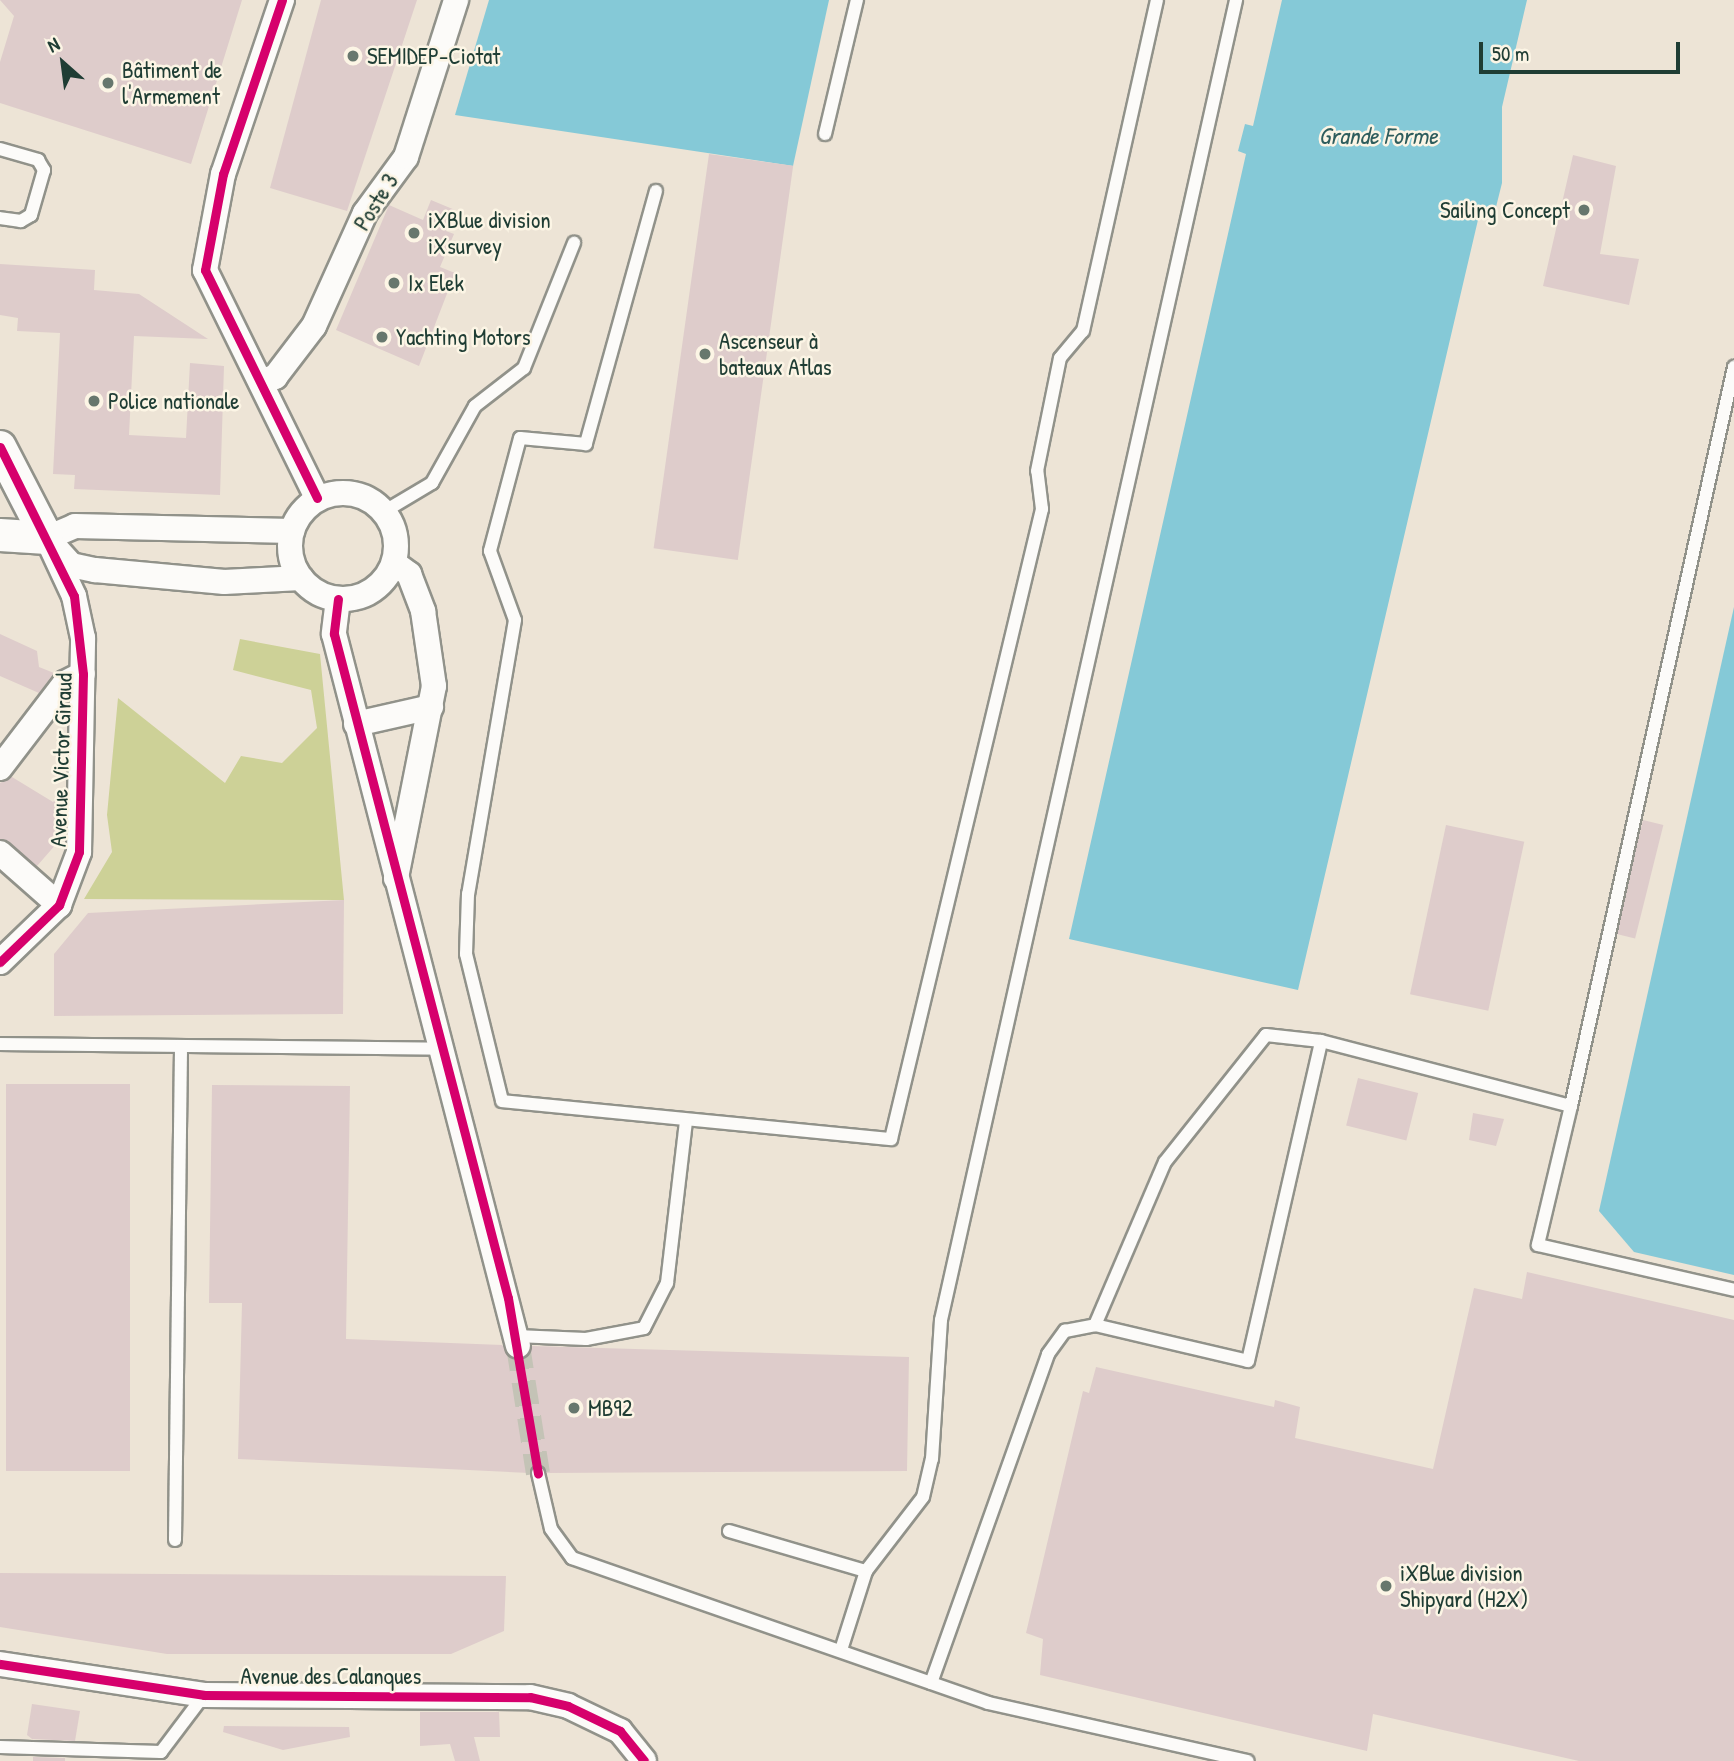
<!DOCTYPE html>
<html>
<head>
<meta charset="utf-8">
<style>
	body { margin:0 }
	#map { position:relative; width:1734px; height:1761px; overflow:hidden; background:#ede4d6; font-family:"Patrick Hand",sans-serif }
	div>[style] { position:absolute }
	.green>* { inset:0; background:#cdd197 }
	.water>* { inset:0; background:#85c9d7 }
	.building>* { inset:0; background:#decccb; transform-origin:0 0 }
	.minor-tunnel>* { height:24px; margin-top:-12px; transform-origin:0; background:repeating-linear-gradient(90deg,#c4c3b6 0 24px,transparent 0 36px) }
	.roads { filter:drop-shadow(2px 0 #91928a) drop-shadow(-2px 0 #91928a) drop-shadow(0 2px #91928a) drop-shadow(0 -2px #91928a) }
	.service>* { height:12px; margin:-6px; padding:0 6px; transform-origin:6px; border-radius:6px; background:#fcfbf9 }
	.minor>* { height:24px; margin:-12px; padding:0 12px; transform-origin:12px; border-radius:12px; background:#fcfbf9 }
	.minor>.ring { margin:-12px; padding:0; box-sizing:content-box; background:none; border:24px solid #fcfbf9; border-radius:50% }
	.tertiary>* { height:32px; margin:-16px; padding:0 16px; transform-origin:16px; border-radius:16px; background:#fcfbf9 }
	.cycleway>* { height:9px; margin:-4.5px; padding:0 4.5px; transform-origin:4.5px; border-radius:4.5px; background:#d6006c }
	.dots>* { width:19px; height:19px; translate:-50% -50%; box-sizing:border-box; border:4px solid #fcf5e5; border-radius:50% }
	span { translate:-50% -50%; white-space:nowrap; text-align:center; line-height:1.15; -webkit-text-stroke:5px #fcf5e5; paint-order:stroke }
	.poi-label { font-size:23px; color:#1f3d34 }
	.left { translate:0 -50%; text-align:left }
	.right { translate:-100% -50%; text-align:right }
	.street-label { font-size:23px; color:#1f3d34 }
	.water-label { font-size:24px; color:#2e5d5d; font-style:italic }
	.north { position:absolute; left:28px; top:28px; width:70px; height:70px; -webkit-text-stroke:5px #fcf5e5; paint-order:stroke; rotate:332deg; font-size:19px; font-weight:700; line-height:28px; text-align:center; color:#1f3d34 }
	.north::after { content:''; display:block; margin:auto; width:24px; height:32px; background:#1f3d34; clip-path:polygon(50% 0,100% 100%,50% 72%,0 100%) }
	.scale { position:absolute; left:1479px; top:42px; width:201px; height:32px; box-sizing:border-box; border:4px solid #1f3d34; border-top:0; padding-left:9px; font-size:21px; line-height:24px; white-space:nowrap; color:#1f3d34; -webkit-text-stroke:5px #fcf5e5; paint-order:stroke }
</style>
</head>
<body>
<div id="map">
	<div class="green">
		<i style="clip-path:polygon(240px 639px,320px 654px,344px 900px,84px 899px,112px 852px,107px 815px,118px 698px,225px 783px,241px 756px,282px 763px,317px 728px,311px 690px,233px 670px)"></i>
	</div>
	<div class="water">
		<i style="clip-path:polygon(489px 0,829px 0,793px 166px,455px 115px)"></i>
		<i style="clip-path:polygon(1282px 0,1527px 0,1502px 107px,1502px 183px,1495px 211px,1481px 207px,1298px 990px,1069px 939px,1246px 154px,1238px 151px,1245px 124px,1253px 126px)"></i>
		<i style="clip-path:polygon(1734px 607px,1734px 1275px,1634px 1252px,1599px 1211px)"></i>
	</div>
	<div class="building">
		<i style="clip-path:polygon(0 0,242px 0,191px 164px,0 103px,0 62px,14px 16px)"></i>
		<i style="clip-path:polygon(321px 0,417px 0,347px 211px,270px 188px)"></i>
		<i style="left:709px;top:154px;width:85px;height:398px;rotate:8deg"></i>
		<i style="clip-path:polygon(1573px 155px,1616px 166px,1600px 254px,1639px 259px,1629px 305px,1543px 286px)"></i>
		<i style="clip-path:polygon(431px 200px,455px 210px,446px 231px,454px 234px,440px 267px,455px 273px,419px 366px,336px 330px,389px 205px,423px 220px)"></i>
		<i style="clip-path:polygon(0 264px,95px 270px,94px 290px,139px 294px,208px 339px,134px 336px,129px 435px,186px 438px,190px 363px,224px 366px,220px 495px,74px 489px,75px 475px,53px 474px,60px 333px,17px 331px,18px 318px,0 315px)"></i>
		<i style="clip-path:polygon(0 634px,37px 651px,39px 667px,54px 673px,39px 693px,0 676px)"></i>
		<i style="clip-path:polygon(12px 777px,53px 802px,65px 789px,64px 835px,37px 866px,0 839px,0 783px)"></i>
		<i style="left:1643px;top:820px;width:21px;height:117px;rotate:14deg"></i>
		<i style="left:1446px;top:825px;width:80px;height:173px;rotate:12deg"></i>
		<i style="clip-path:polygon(344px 900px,343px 1014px,54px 1016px,54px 954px,88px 913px)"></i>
		<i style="left:1358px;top:1078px;width:62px;height:49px;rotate:14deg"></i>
		<i style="left:6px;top:1084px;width:124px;height:387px"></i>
		<i style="clip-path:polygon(212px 1085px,350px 1086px,346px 1339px,502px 1345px,515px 1360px,528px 1357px,532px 1346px,909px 1357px,907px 1471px,547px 1473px,540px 1465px,529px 1473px,238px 1459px,242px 1303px,209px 1303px)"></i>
		<i style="clip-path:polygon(1473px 1113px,1504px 1119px,1496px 1146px,1469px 1140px)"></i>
		<i style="clip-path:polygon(1527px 1272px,1734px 1320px,1734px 1761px,1579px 1761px,1373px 1714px,1367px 1751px,1040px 1675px,1043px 1639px,1026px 1633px,1083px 1391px,1089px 1393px,1096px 1367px,1274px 1407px,1275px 1400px,1300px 1407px,1295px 1438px,1433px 1469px,1474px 1288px,1522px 1299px)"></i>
		<i style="clip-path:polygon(0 1573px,506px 1576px,504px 1631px,451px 1654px,167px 1654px,0 1627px)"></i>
		<i style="clip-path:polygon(32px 1704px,80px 1711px,75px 1741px,32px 1739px,27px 1735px)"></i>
		<i style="clip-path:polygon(420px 1712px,499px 1712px,500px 1737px,474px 1737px,480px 1761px,455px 1761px,450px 1744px,420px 1746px)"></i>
		<i style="clip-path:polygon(224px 1726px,349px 1727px,350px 1737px,283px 1750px,223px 1732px)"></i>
		<i style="clip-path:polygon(33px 1757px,65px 1758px,65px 1761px,33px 1761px)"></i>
	</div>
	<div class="minor-tunnel">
		<i style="left:518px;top:1346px;width:129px;rotate:81.1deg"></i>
	</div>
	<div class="roads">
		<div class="service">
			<i style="left:825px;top:134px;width:138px;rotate:-76.6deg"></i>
			<i style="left:0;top:149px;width:40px;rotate:16deg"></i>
			<i style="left:38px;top:160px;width:12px;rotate:59deg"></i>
			<i style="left:44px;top:170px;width:47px;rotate:106.1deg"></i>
			<i style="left:31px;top:215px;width:12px;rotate:149deg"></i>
			<i style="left:21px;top:221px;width:21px;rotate:-172deg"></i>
			<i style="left:656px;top:191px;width:263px;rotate:105.5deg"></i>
			<i style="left:586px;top:444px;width:66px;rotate:-174.8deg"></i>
			<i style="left:520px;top:438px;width:117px;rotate:104.9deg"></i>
			<i style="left:490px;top:551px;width:73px;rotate:70.1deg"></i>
			<i style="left:515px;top:620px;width:278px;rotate:99.7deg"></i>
			<i style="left:468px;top:894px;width:60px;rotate:91.9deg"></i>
			<i style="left:466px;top:954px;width:151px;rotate:76.2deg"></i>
			<i style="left:502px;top:1101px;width:391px;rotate:5.6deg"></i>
			<i style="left:891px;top:1139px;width:648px;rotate:-76.52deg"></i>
			<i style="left:1042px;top:509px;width:38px;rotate:-97deg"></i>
			<i style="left:1037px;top:471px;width:115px;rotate:-78.5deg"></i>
			<i style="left:1060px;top:358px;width:35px;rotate:-50deg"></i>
			<i style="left:1083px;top:331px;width:339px;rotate:-77.4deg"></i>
			<i style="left:385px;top:511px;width:55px;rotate:-30.8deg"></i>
			<i style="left:432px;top:483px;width:88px;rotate:-60.8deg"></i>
			<i style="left:475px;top:406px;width:62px;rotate:-37.8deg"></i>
			<i style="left:524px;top:368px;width:135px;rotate:-68.2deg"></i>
			<i style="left:0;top:1044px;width:441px;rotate:0.6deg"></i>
			<i style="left:1571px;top:1106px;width:143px;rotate:103.4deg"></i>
			<i style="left:1538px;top:1245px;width:201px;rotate:12.9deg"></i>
			<i style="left:1095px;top:1325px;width:177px;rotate:-66.8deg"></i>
			<i style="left:1165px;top:1162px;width:162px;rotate:-51.5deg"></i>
			<i style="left:1266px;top:1035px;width:55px;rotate:6.2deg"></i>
			<i style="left:516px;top:1336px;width:70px;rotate:2.5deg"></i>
			<i style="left:586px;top:1339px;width:59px;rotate:-10.7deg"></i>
			<i style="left:644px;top:1328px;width:51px;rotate:-62.9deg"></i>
			<i style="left:667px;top:1283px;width:162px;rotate:-83.3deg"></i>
			<i style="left:538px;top:1473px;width:57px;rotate:76.9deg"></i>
			<i style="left:551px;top:1529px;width:36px;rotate:54deg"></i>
			<i style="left:572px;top:1558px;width:441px;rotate:19.2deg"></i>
			<i style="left:988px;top:1703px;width:266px;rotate:12.6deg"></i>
			<i style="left:729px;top:1531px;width:143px;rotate:16.3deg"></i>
			<i style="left:175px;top:1540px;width:494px;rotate:-89.3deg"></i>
			<i style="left:841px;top:1650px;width:83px;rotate:-72.4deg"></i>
			<i style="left:866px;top:1571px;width:93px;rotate:-52.4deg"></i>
			<i style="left:923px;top:1497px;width:39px;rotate:-77deg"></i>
			<i style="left:932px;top:1459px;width:139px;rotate:-86.3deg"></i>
			<i style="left:941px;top:1320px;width:1353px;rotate:-77.4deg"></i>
			<i style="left:931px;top:1683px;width:349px;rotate:-70.4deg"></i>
			<i style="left:1048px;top:1354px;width:29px;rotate:-54deg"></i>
			<i style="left:1065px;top:1331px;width:31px;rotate:-11deg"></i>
			<i style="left:1095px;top:1325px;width:157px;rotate:13.2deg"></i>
			<i style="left:1248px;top:1361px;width:328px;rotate:-77.1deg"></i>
			<i style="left:1321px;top:1041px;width:258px;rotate:14.6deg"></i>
			<i style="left:1571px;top:1106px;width:757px;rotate:-77.56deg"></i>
			<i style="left:0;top:1747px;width:161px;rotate:1.8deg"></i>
			<i style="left:161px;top:1752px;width:71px;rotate:-53deg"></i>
		</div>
		<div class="minor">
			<i style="left:282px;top:0;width:184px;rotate:108.7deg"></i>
			<i style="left:223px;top:174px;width:98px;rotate:100.6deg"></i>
			<i style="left:205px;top:270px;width:254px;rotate:63.8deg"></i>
			<i style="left:261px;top:381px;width:15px;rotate:-16deg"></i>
			<i style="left:275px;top:377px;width:64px;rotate:-52.6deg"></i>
			<i style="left:314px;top:326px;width:124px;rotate:-65.7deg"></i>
			<i style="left:365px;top:213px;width:69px;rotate:-53.8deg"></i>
			<i style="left:406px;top:157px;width:165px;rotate:-72.3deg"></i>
			<i class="ring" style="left:290px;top:493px;width:82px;height:82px"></i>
			<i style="left:47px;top:538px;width:30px;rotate:-23deg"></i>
			<i style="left:75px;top:526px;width:217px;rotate:1.3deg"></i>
			<i style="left:55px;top:547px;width:24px;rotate:48deg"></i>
			<i style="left:71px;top:565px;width:25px;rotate:12deg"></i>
			<i style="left:95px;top:570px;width:130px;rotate:5.3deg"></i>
			<i style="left:224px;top:582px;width:77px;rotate:-3deg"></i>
			<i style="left:394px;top:563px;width:19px;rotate:36deg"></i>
			<i style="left:409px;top:574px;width:40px;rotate:69deg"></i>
			<i style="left:423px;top:611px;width:76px;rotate:81.7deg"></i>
			<i style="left:434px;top:686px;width:196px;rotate:101.2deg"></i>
			<i style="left:338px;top:599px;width:35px;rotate:97deg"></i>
			<i style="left:334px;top:634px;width:735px;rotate:75.51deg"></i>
			<i style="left:356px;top:724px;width:77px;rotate:-12.8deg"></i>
			<i style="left:0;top:768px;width:107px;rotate:-52.6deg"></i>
			<i style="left:65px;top:683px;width:20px;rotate:-27deg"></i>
			<i style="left:0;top:853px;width:79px;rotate:41.4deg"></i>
			<i style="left:0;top:962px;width:82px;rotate:-44deg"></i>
			<i style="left:59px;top:905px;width:57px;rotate:-69.3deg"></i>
			<i style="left:79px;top:852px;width:214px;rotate:-88.9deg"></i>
			<i style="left:83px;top:638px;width:43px;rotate:-102.1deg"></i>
			<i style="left:74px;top:596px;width:64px;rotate:-115deg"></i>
			<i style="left:0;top:1664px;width:206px;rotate:8.6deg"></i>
			<i style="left:204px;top:1695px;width:326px;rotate:0.4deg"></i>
			<i style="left:530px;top:1697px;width:39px;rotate:13deg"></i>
			<i style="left:568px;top:1706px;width:58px;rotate:25.7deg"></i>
			<i style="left:620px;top:1731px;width:38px;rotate:51deg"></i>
		</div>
		<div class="tertiary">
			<i style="left:0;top:447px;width:102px;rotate:62.7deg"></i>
			<i style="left:0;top:535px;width:47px;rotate:3.7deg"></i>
		</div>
	</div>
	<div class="cycleway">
		<i style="left:282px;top:0;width:184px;rotate:108.7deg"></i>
		<i style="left:223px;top:174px;width:98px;rotate:100.6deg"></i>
		<i style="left:205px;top:270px;width:254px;rotate:63.8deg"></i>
		<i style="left:0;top:447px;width:166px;rotate:63.6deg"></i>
		<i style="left:74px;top:596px;width:79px;rotate:83.4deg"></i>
		<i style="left:83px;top:674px;width:178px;rotate:91.3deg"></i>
		<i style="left:79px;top:852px;width:57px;rotate:110.7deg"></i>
		<i style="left:59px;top:905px;width:82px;rotate:136deg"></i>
		<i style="left:338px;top:599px;width:35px;rotate:97deg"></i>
		<i style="left:334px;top:634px;width:686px;rotate:75.32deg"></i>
		<i style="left:508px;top:1298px;width:178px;rotate:80.3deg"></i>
		<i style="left:0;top:1664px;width:206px;rotate:8.6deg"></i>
		<i style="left:204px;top:1695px;width:326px;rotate:0.4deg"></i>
		<i style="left:530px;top:1697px;width:39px;rotate:13deg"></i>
		<i style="left:568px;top:1706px;width:58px;rotate:25.7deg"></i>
		<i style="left:620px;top:1731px;width:38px;rotate:51deg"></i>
	</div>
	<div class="dots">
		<i style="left:353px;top:56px;background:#67776d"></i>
		<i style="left:108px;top:83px;background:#67776d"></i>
		<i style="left:1584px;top:210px;background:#67776d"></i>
		<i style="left:414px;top:233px;background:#67776d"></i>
		<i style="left:394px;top:283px;background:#67776d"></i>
		<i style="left:382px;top:337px;background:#67776d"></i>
		<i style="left:705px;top:354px;background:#67776d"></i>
		<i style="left:94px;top:401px;background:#67776d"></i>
		<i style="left:574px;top:1408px;background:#67776d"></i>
		<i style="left:1386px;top:1586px;background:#67776d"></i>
	</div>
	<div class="poi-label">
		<span class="left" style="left:367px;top:56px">SEMIDEP-Ciotat</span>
		<span class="left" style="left:122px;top:83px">Bâtiment de<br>l'Armement</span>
		<span class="right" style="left:1570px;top:210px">Sailing Concept</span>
		<span class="left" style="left:428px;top:233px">iXBlue division<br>iXsurvey</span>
		<span class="left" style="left:408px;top:283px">Ix Elek</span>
		<span class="left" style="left:396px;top:337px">Yachting Motors</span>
		<span class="left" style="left:719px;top:354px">Ascenseur à<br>bateaux Atlas</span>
		<span class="left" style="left:108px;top:401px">Police nationale</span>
		<span class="left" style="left:588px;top:1408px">MB92</span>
		<span class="left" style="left:1400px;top:1586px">iXBlue division<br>Shipyard (H2X)</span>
	</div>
	<div class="street-label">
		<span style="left:376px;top:202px;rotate:-58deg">Poste 3</span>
		<span style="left:61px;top:760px;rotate:-88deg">Avenue Victor Giraud</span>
		<span style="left:331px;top:1676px">Avenue des Calanques</span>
	</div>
	<div class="water-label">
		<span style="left:1378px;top:136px">Grande Forme</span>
	</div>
	<div class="north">N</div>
	<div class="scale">50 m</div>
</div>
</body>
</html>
